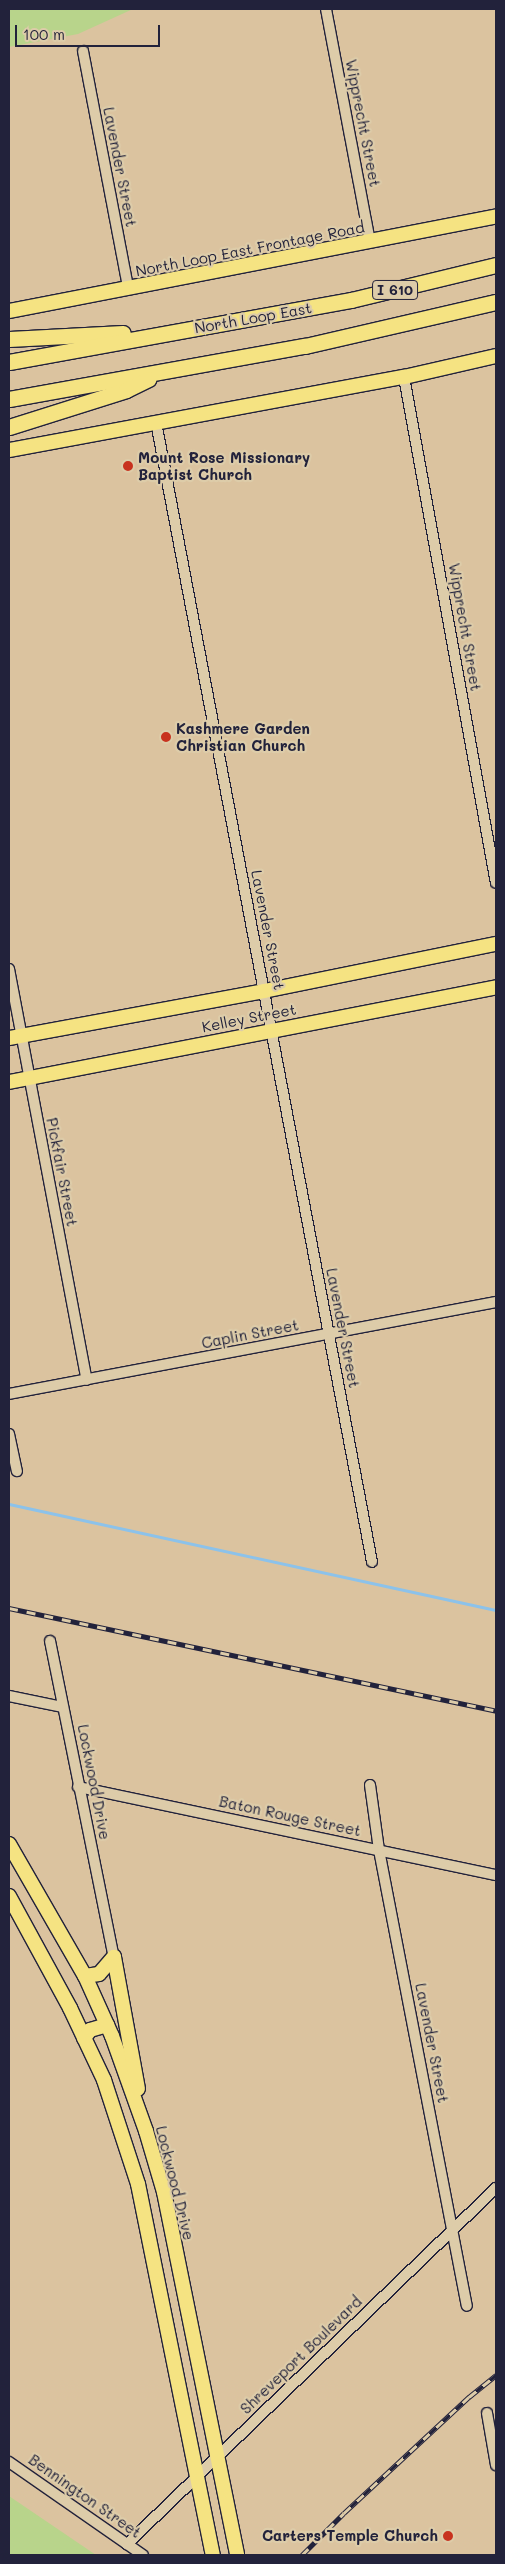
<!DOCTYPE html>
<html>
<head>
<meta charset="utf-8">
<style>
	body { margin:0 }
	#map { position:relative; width:505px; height:2564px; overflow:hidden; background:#dbc39f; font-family:Mali,sans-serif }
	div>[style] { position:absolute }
	.green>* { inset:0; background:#b8d48b }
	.stream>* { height:3px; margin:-1.5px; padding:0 1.5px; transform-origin:1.5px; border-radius:1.5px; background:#8cc2ea }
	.roads { filter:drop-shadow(1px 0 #22223b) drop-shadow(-1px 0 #22223b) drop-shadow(0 1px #22223b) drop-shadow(0 -1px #22223b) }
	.minor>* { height:10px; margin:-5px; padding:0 5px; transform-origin:5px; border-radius:5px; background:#ddcca9 }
	.major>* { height:14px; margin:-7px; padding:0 7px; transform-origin:7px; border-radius:7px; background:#f5e382 }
	.highway>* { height:15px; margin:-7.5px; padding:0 7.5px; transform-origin:7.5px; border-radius:7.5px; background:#f5e382 }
	.rail>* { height:5px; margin-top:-2.5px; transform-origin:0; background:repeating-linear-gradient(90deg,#ddcca9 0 9px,#22223b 0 18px); box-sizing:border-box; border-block:1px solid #22223b }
	.dots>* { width:14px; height:14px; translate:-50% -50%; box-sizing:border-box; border:2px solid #ddcca9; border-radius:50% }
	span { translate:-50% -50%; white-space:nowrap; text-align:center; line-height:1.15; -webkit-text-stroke:4.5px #ddcca9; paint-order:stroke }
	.shield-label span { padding:1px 4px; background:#ddcca9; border:1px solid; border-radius:4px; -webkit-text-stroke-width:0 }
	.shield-label { font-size:14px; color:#22223b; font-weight:700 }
	.street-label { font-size:15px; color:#22223b }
	.poi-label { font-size:15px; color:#22223b; font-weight:700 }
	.left { translate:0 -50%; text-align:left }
	.right { translate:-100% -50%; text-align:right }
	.frame { position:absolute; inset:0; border:10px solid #22223b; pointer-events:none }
	.scale { position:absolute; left:15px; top:25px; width:145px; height:22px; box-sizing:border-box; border:2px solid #22223b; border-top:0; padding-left:6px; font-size:15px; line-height:18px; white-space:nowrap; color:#22223b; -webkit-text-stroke:4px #ddcca9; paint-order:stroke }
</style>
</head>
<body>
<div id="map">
	<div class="green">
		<i style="clip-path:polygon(9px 9px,133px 9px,78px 34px,9px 47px)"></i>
		<i style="clip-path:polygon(9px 2496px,96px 2555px,9px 2555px)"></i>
	</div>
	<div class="stream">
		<i style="left:9px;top:1504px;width:498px;rotate:12.3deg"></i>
	</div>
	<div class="roads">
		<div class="minor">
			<i style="left:326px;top:9px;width:237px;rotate:79.3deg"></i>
			<i style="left:83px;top:51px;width:241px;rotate:79.2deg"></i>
			<i style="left:404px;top:377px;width:514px;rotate:79.7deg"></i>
			<i style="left:156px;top:422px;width:1160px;rotate:79.27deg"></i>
			<i style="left:9px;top:969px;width:418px;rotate:79.3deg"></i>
			<i style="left:9px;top:1394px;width:496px;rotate:-10.7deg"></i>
			<i style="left:9px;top:1434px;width:38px;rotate:78deg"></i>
			<i style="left:50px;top:1641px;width:322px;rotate:78.6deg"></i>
			<i style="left:9px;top:1696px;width:54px;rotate:11.7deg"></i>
			<i style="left:370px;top:1785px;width:66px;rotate:82.1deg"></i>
			<i style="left:379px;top:1850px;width:464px;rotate:79.1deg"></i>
			<i style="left:78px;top:1787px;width:427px;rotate:11.9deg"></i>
			<i style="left:487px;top:2413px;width:53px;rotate:80.2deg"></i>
			<i style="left:9px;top:2462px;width:163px;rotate:34.8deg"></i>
			<i style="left:127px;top:2544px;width:513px;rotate:-43.97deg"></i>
		</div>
		<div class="major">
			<i style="left:9px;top:311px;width:496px;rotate:-11deg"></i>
			<i style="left:9px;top:450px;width:402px;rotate:-10.5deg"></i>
			<i style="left:404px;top:377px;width:94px;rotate:-12.9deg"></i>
			<i style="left:9px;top:1038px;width:259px;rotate:-10.4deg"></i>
			<i style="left:264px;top:991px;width:237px;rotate:-11.5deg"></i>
			<i style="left:9px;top:1082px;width:496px;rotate:-11deg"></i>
			<i style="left:9px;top:1844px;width:152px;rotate:60.1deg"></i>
			<i style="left:85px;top:1976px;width:66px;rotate:65.8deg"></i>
			<i style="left:112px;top:2036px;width:101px;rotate:70.3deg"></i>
			<i style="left:146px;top:2131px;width:64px;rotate:73.6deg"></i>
			<i style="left:164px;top:2192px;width:370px;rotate:78.6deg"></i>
			<i style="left:9px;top:1896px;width:128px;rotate:61.4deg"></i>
			<i style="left:70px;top:2008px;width:80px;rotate:64.7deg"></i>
			<i style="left:104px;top:2080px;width:109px;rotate:71.9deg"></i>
			<i style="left:138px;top:2184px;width:379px;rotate:78.6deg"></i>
			<i style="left:114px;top:1957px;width:134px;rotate:79.7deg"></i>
			<i style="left:85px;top:1976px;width:14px;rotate:-8deg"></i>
			<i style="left:99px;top:1974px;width:23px;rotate:-49deg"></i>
			<i style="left:84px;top:2038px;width:10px;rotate:-53deg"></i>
			<i style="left:90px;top:2030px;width:18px;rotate:-16deg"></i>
		</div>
		<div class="highway">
			<i style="left:9px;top:339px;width:114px;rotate:-3deg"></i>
			<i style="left:9px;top:362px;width:348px;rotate:-10.3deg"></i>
			<i style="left:351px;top:300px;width:149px;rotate:-13.6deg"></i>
			<i style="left:9px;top:399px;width:301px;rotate:-10.2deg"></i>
			<i style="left:305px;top:346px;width:196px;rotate:-13deg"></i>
			<i style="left:9px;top:427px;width:123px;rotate:-17.5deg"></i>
			<i style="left:126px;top:390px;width:25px;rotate:-26deg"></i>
		</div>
	</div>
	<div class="rail">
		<i style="left:9px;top:1608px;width:498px;rotate:11.9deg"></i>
		<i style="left:302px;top:2555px;width:59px;rotate:-45deg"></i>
		<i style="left:344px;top:2513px;width:171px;rotate:-42.9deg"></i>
		<i style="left:469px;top:2397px;width:35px;rotate:-39deg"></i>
	</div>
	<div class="dots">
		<i style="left:128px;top:466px;background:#c8321e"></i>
		<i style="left:166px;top:737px;background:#c8321e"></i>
		<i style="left:448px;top:2536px;background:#c8321e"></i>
	</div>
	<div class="shield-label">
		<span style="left:395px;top:290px">I 610</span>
	</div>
	<div class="street-label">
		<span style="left:363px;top:123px;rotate:79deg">Wipprecht Street</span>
		<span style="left:120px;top:167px;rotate:79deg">Lavender Street</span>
		<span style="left:250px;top:249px;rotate:-11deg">North Loop East Frontage Road</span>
		<span style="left:253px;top:318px;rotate:-10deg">North Loop East</span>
		<span style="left:465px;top:627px;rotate:80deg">Wipprecht Street</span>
		<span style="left:268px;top:930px;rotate:79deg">Lavender Street</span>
		<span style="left:249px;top:1018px;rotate:-11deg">Kelley Street</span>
		<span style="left:62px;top:1172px;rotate:79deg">Pickfair Street</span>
		<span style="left:343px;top:1328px;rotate:79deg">Lavender Street</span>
		<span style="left:250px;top:1334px;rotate:-11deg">Caplin Street</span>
		<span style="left:94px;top:1782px;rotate:79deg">Lockwood Drive</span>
		<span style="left:290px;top:1816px;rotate:12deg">Baton Rouge Street</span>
		<span style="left:432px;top:2043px;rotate:79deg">Lavender Street</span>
		<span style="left:175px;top:2183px;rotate:76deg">Lockwood Drive</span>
		<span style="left:301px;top:2355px;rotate:-44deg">Shreveport Boulevard</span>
		<span style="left:85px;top:2496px;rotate:35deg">Bennington Street</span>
	</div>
	<div class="poi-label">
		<span class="left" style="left:138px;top:466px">Mount Rose Missionary<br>Baptist Church</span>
		<span class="left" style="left:176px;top:737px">Kashmere Garden<br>Christian Church</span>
		<span class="right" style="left:438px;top:2536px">Carters Temple Church</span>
	</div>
	<div class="frame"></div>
	<div class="scale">100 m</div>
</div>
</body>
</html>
